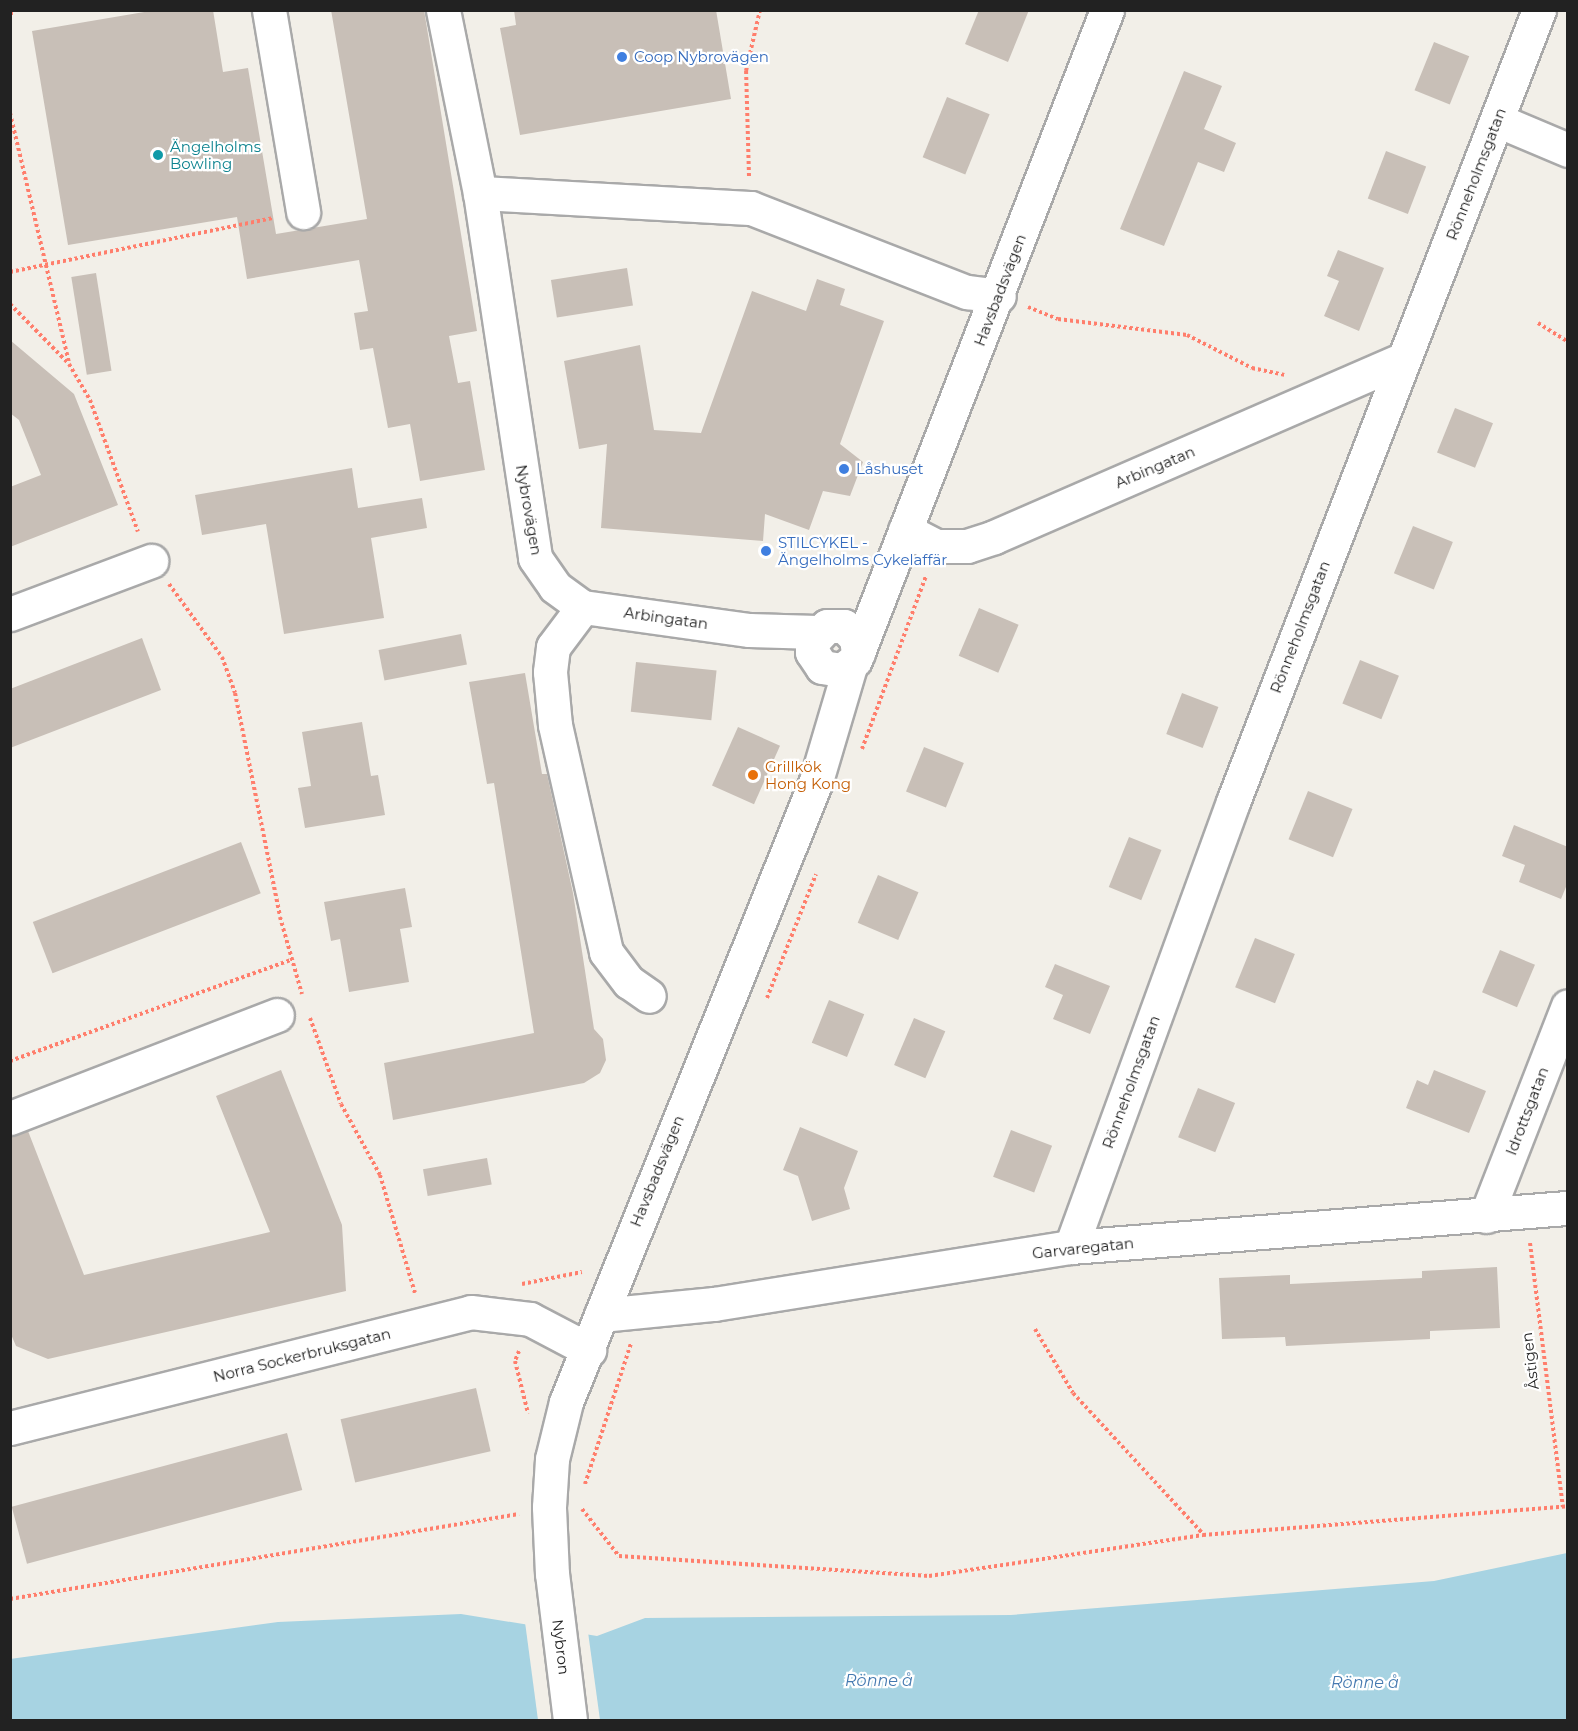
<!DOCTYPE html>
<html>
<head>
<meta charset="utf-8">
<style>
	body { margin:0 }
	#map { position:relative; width:1578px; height:1731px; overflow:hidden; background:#f2efe8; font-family:Montserrat,sans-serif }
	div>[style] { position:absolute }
	.water>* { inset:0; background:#a7d3e2 }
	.pier>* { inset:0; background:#f2efe8 }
	.building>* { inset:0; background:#c8bfb7; transform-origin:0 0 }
	.path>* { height:4px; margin-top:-2px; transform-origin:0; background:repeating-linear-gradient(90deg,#ff7e6c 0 3px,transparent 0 6px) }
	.roads { filter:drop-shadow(2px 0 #a9a9a9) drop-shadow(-2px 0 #a9a9a9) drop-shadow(0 2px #a9a9a9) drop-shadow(0 -2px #a9a9a9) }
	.minor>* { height:33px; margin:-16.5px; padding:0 16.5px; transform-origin:16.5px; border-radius:16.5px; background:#fff }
	.dots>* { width:16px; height:16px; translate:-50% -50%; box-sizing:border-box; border:3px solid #fff; border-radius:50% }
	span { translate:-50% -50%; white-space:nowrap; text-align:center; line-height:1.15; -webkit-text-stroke:4.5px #fff; paint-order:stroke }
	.shop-label { font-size:15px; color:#366cbe }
	.left { translate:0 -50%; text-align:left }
	.culture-label { font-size:15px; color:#0d838f }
	.street-label { font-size:15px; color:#222 }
	.food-label { font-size:15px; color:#c56008 }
	.water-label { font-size:16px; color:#4479b0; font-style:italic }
	.frame { position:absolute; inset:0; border:12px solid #222; pointer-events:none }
</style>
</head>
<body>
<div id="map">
	<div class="water">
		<i style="clip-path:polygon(1567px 1553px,1567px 1720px,11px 1720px,10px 1659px,278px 1622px,461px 1614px,597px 1636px,645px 1618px,1011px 1615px,1434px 1581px)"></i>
	</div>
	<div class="pier">
		<i style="clip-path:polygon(525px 1622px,588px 1632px,600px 1720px,538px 1720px)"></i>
	</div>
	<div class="building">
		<i style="clip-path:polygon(156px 10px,213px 10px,223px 72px,248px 68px,276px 234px,367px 219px,331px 10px,424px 10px,477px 331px,449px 336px,458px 383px,470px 381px,485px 470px,420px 481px,410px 424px,388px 428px,373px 348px,360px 350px,354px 313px,368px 311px,359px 260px,247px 279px,237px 217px,68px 245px,32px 31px)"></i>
		<i style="clip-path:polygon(514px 10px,716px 10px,731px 99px,520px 135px,500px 28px,516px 25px)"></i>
		<i style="clip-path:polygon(979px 10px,1029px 10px,1008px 62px,965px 44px)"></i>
		<i style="left:1434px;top:42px;width:38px;height:52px;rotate:22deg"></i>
		<i style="clip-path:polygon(1184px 71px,1222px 86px,1204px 129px,1236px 143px,1224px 172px,1198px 162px,1164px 246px,1120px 229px)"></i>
		<i style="left:947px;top:97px;width:46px;height:65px;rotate:22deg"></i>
		<i style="left:1386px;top:151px;width:43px;height:51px;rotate:21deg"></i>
		<i style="clip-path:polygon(1338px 250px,1384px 268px,1359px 331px,1324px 316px,1339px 281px,1327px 276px)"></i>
		<i style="left:627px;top:268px;width:38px;height:77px;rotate:81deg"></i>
		<i style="left:96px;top:273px;width:99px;height:25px;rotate:81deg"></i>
		<i style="clip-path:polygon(817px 279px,845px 289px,840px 305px,884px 321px,840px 444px,863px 462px,850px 496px,823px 491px,809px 530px,765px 514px,763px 541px,601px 528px,607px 444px,579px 449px,564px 361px,640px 345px,654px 430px,701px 433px,752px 291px,806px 311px)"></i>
		<i style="clip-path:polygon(10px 340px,74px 394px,118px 505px,10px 547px,10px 487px,41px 475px,19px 420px,10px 413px)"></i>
		<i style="left:1455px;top:408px;width:41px;height:48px;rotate:22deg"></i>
		<i style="clip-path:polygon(352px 468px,358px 508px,422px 498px,427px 528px,371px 538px,384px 618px,284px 634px,266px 524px,202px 535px,195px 495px)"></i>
		<i style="left:1413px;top:526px;width:43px;height:51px;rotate:22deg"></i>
		<i style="left:979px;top:608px;width:43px;height:52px;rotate:23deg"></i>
		<i style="left:461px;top:634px;width:31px;height:84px;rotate:79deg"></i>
		<i style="clip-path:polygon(142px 638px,161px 690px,10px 748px,10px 689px)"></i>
		<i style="left:1360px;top:660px;width:42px;height:47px;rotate:22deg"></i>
		<i style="left:636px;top:662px;width:81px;height:50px;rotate:6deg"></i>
		<i style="clip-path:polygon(525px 673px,542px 774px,547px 774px,573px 893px,594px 1029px,603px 1039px,606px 1060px,600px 1073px,584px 1083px,393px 1120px,384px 1063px,534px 1033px,494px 783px,487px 784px,469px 682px)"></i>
		<i style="left:1182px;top:693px;width:39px;height:44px;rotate:21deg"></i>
		<i style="clip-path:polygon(362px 722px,371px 776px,378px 775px,385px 815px,305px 828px,298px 788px,311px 786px,302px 732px)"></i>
		<i style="left:738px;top:727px;width:46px;height:64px;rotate:24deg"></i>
		<i style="left:924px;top:747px;width:43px;height:48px;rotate:22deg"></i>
		<i style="left:1308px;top:791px;width:48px;height:52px;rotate:22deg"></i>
		<i style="clip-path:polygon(1514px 825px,1568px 847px,1568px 882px,1561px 899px,1519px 882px,1525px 865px,1502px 856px)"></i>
		<i style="left:1129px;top:837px;width:35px;height:54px;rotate:22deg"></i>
		<i style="left:241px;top:842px;width:55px;height:223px;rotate:69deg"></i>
		<i style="left:878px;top:875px;width:44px;height:52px;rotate:23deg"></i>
		<i style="clip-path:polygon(405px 888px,412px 927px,400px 929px,409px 982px,349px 992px,340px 939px,331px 941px,324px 902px)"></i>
		<i style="left:1255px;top:938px;width:43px;height:53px;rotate:22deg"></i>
		<i style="left:1500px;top:950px;width:38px;height:46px;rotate:23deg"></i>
		<i style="clip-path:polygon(1055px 964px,1110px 986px,1090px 1034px,1053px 1019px,1063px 995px,1045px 987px)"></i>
		<i style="left:829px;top:1000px;width:38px;height:46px;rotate:22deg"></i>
		<i style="left:914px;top:1018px;width:34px;height:51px;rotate:23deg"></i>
		<i style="clip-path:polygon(281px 1070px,342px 1225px,346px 1291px,48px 1359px,16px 1346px,10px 1332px,10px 1136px,28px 1131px,84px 1275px,270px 1232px,216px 1096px)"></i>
		<i style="clip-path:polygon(1434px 1070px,1486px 1091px,1469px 1133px,1406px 1108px,1417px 1080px,1428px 1085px)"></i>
		<i style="left:1198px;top:1088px;width:40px;height:53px;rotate:22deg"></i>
		<i style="clip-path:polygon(800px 1127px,858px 1151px,844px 1188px,850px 1209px,812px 1221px,798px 1176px,783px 1170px)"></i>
		<i style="left:1011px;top:1130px;width:44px;height:50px;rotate:21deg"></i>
		<i style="left:487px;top:1158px;width:27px;height:65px;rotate:80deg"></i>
		<i style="clip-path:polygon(1497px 1267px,1500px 1328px,1430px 1331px,1430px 1339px,1286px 1346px,1285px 1337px,1222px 1339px,1219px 1278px,1290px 1275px,1290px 1284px,1422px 1278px,1422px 1271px)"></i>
		<i style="left:476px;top:1388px;width:65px;height:139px;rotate:77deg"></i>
		<i style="left:287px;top:1433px;width:59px;height:285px;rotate:75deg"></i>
	</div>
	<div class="path">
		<i style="left:10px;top:13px;width:5px"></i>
		<i style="left:10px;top:113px;width:257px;rotate:76.7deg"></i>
		<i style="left:749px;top:176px;width:105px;rotate:-91.6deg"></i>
		<i style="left:746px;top:71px;width:63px;rotate:-77.1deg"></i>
		<i style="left:10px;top:272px;width:268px;rotate:-11.6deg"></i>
		<i style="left:10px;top:304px;width:84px;rotate:45.5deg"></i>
		<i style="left:69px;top:364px;width:42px;rotate:59.7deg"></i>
		<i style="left:90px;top:400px;width:140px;rotate:70deg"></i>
		<i style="left:1028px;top:307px;width:32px;rotate:22deg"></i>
		<i style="left:1058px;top:319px;width:130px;rotate:7.1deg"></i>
		<i style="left:1187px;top:335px;width:73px;rotate:26.9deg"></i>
		<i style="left:1252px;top:368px;width:33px;rotate:12deg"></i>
		<i style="left:1538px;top:323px;width:36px;rotate:32deg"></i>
		<i style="left:169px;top:584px;width:90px;rotate:54deg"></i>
		<i style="left:222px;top:657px;width:38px;rotate:70deg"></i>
		<i style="left:235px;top:693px;width:228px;rotate:78.6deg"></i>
		<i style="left:280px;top:917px;width:80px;rotate:74.1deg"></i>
		<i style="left:862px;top:749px;width:184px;rotate:-69.7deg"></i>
		<i style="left:767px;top:998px;width:133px;rotate:-68.4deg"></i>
		<i style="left:310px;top:1018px;width:91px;rotate:70.2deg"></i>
		<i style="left:341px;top:1104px;width:81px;rotate:61.2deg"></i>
		<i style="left:380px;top:1175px;width:123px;rotate:73.5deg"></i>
		<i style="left:10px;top:1061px;width:298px;rotate:-19.8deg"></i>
		<i style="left:1530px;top:1243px;width:266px;rotate:82.9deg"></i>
		<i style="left:522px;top:1284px;width:61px;rotate:-11.3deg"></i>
		<i style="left:1035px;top:1329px;width:74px;rotate:59.3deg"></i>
		<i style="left:1073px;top:1393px;width:192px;rotate:47.3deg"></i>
		<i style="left:519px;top:1351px;width:11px;rotate:112deg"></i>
		<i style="left:515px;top:1361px;width:54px;rotate:76deg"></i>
		<i style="left:585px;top:1484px;width:148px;rotate:-71.9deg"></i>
		<i style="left:582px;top:1509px;width:60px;rotate:51.8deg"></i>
		<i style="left:619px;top:1556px;width:311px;rotate:3.7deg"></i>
		<i style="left:929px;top:1576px;width:277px;rotate:-8.5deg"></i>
		<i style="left:1203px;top:1535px;width:366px;rotate:-4.5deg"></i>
		<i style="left:10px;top:1599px;width:516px;rotate:-9.48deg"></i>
	</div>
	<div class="roads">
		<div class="minor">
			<i style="left:269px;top:10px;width:205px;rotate:80.4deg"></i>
			<i style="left:443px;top:10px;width:187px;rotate:78.6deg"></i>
			<i style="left:480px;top:193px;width:369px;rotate:81.4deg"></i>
			<i style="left:535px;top:558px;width:35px;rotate:55deg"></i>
			<i style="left:555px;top:587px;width:34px;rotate:36deg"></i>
			<i style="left:583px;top:607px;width:168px;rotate:7.9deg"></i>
			<i style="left:749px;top:630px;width:68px;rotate:1.7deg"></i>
			<i style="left:1497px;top:120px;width:77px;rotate:22.9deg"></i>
			<i style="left:480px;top:193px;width:271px;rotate:3.2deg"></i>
			<i style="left:751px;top:208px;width:232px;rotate:21.3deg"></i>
			<i style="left:967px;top:292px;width:32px;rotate:7deg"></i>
			<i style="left:905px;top:530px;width:36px;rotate:27deg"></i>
			<i style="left:937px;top:546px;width:30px"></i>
			<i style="left:967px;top:546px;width:28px;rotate:-18deg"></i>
			<i style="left:994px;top:537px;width:446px;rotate:-23.5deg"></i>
			<i style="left:583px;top:607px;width:50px;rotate:126.9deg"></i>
			<i style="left:553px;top:647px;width:25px;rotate:97deg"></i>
			<i style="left:550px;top:672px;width:53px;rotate:84.6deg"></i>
			<i style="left:555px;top:725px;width:233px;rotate:77.3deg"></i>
			<i style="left:606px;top:952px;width:38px;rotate:53deg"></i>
			<i style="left:629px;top:982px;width:24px;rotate:35deg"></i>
			<i style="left:10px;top:614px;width:151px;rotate:-20.6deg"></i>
			<i style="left:858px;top:653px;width:15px;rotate:-98deg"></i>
			<i style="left:856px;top:638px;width:17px;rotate:-135deg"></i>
			<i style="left:844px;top:626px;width:17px;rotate:180deg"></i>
			<i style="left:827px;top:626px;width:22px;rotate:133deg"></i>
			<i style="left:812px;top:642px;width:10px;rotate:90deg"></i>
			<i style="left:812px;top:652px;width:18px;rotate:56deg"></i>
			<i style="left:822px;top:667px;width:20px;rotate:9deg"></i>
			<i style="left:842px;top:670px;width:16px;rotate:-38deg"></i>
			<i style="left:855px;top:660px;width:697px;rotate:-68.81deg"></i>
			<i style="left:10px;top:1118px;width:286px;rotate:-21.1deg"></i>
			<i style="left:1486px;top:1216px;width:225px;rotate:-68.7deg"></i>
			<i style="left:1071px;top:1247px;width:474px;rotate:-70deg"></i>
			<i style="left:1233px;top:802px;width:849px;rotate:-68.88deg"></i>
			<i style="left:601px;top:1315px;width:114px;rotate:-5.6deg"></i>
			<i style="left:714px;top:1304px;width:362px;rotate:-9.1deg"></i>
			<i style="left:1071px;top:1247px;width:499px;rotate:-4.5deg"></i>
			<i style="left:10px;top:1428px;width:475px;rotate:-14.1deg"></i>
			<i style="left:471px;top:1312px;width:59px;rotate:6.8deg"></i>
			<i style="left:530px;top:1319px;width:67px;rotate:27.7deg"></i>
			<i style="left:570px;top:1720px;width:147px;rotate:-97deg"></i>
			<i style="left:552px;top:1574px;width:67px;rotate:-92.6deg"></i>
			<i style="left:549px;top:1507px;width:48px;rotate:-86.4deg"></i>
			<i style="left:552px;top:1459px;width:59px;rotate:-76.2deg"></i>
			<i style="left:566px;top:1402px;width:669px;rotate:-68.07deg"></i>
			<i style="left:816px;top:781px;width:120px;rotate:-73.5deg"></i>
		</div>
	</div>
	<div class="dots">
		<i style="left:622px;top:57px;background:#3f7fe0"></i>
		<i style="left:158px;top:155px;background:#0f9aa8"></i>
		<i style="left:844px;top:469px;background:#3f7fe0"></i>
		<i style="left:766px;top:551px;background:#3f7fe0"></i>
		<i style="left:753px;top:775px;background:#e8710a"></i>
	</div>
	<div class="shop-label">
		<span class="left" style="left:634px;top:57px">Coop Nybrovägen</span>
		<span class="left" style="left:856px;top:469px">Låshuset</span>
		<span class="left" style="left:778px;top:551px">STILCYKEL -<br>Ängelholms Cykelaffär</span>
	</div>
	<div class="culture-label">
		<span class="left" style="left:170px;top:155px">Ängelholms<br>Bowling</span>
	</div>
	<div class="street-label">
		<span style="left:1476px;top:174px;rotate:-69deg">Rönneholmsgatan</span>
		<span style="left:1000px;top:290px;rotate:-69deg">Havsbadsvägen</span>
		<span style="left:1155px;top:467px;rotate:-23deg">Arbingatan</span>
		<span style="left:529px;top:510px;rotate:80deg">Nybrovägen</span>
		<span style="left:666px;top:618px;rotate:8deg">Arbingatan</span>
		<span style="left:1300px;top:627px;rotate:-69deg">Rönneholmsgatan</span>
		<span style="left:1131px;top:1082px;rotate:-70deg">Rönneholmsgatan</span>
		<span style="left:1527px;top:1111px;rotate:-69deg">Idrottsgatan</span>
		<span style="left:657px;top:1171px;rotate:-68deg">Havsbadsvägen</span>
		<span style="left:1083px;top:1248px;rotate:-6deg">Garvaregatan</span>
		<span style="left:302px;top:1355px;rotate:-14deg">Norra Sockerbruksgatan</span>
		<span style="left:1530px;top:1361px;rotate:-97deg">Åstigen</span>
		<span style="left:561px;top:1647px;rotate:83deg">Nybron</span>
	</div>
	<div class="food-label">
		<span class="left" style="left:765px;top:775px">Grillkök<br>Hong Kong</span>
	</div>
	<div class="water-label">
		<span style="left:879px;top:1681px">Rönne å</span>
		<span style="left:1365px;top:1683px">Rönne å</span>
	</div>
	<div class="frame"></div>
</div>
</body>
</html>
